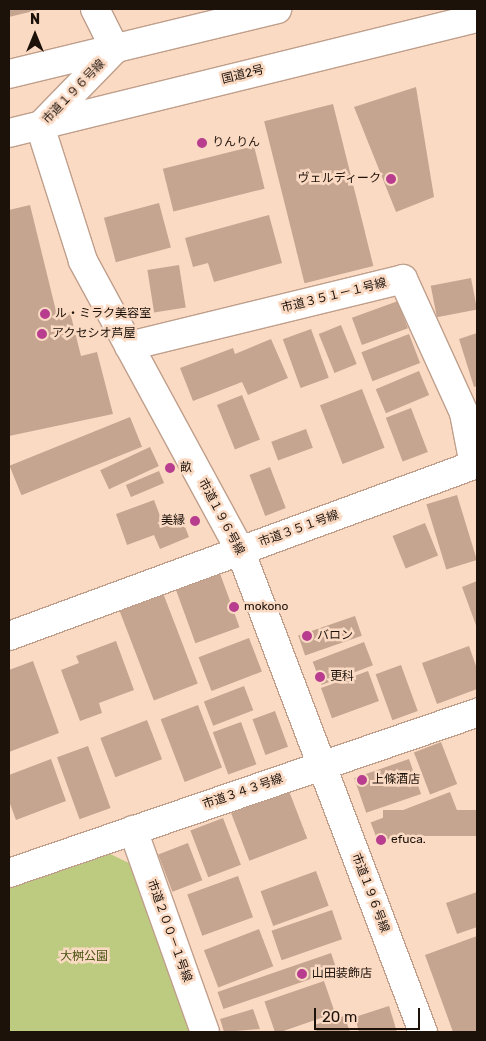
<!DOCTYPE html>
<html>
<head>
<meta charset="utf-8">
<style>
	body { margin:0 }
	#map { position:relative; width:486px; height:1041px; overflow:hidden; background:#fbdac4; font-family:Rubik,"Noto Sans JP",sans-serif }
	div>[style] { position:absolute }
	.green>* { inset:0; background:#bdcb80 }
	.building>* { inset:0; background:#c5a590; transform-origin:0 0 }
	.roads { filter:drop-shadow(1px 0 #bf9f8b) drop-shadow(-1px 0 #bf9f8b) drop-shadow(0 1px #bf9f8b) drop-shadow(0 -1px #bf9f8b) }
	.street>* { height:28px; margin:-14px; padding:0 14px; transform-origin:14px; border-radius:14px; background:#fff }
	.highway>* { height:28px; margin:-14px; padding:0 14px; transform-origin:14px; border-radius:14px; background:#fff }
	.dots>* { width:14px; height:14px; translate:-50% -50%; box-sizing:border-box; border:2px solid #fbdac4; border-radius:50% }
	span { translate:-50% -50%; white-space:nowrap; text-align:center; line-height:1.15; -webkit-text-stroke:5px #fbdac4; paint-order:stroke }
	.street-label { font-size:12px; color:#1d120a }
	.poi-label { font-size:12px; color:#1d120a }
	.left { translate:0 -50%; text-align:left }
	.right { translate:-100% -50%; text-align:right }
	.park-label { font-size:12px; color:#485210 }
	.frame { position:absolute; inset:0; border:10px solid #1d120a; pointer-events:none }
	.north { position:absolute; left:10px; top:10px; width:50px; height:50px; -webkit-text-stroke:4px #fbdac4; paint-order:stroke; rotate:0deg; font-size:14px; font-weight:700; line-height:20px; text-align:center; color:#1d120a }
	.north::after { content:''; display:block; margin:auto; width:18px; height:22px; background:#1d120a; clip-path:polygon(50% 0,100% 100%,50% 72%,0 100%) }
	.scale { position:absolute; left:314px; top:1008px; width:106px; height:22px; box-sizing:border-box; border:2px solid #1d120a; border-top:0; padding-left:6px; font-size:15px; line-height:18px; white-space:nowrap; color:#1d120a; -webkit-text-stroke:4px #fbdac4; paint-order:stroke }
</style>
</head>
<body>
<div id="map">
	<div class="green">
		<i style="clip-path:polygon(106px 852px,129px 863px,192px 1032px,9px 1032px,9px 887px)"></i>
	</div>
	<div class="building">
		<i style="clip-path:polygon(9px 9px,42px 9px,9px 17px)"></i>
		<i style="clip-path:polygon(416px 87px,434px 197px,396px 212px,354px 107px)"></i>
		<i style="left:333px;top:104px;width:167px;height:71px;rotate:76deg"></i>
		<i style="left:254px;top:146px;width:44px;height:94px;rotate:76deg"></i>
		<i style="left:159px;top:203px;width:46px;height:57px;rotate:75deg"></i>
		<i style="clip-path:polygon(30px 205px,57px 315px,70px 312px,81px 356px,97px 352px,113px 414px,9px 436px,9px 210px)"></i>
		<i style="clip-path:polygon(269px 215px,282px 263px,214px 282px,208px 263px,193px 267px,185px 238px)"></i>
		<i style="left:179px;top:265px;width:43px;height:32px;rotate:81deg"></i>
		<i style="left:471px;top:278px;width:32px;height:41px;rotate:79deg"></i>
		<i style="left:398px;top:301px;width:29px;height:49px;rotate:70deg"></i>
		<i style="left:341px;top:325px;width:42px;height:24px;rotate:68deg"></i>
		<i style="left:311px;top:329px;width:52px;height:30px;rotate:70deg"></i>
		<i style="clip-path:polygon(477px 333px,477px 386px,474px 387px,459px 339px)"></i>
		<i style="left:409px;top:334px;width:31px;height:51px;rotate:69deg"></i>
		<i style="clip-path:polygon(271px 339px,288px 378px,248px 395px,242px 382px,193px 401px,180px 368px,233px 348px,235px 354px)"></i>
		<i style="left:419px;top:371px;width:26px;height:47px;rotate:67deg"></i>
		<i style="left:362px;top:389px;width:63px;height:45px;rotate:69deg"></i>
		<i style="left:242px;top:395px;width:48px;height:27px;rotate:68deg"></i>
		<i style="left:411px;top:408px;width:47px;height:27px;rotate:69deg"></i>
		<i style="left:130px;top:417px;width:32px;height:130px;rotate:68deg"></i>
		<i style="left:306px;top:429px;width:20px;height:37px;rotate:70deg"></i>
		<i style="left:150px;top:447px;width:21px;height:55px;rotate:65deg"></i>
		<i style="left:270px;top:467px;width:44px;height:22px;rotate:69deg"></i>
		<i style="left:159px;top:471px;width:13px;height:36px;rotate:67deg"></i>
		<i style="left:457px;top:495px;width:68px;height:32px;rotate:73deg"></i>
		<i style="clip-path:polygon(154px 500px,162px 521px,180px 514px,189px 537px,160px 549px,154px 535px,127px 545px,116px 514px)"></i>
		<i style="left:425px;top:523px;width:35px;height:35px;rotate:68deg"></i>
		<i style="left:218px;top:568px;width:63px;height:47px;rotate:70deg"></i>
		<i style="clip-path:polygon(477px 581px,477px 628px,462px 587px)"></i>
		<i style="left:163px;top:593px;width:97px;height:47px;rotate:69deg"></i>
		<i style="left:355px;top:616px;width:21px;height:60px;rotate:71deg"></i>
		<i style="left:249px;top:638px;width:36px;height:54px;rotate:69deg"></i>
		<i style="clip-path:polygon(116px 641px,134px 690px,99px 703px,102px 713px,80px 721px,61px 670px,79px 663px,76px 656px)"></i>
		<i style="left:364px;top:642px;width:25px;height:55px;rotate:69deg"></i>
		<i style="clip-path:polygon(469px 646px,477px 669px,477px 689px,437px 704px,422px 663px)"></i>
		<i style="clip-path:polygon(33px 661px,59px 733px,9px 752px,9px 670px)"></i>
		<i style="left:401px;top:665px;width:49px;height:27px;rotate:70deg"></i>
		<i style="left:368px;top:671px;width:32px;height:50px;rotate:70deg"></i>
		<i style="left:244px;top:686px;width:26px;height:43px;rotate:69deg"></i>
		<i style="left:198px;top:705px;width:67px;height:40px;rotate:69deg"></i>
		<i style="left:275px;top:711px;width:38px;height:24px;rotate:70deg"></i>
		<i style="left:147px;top:720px;width:42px;height:50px;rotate:69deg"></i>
		<i style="left:241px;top:722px;width:45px;height:30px;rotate:70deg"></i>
		<i style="left:441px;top:742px;width:45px;height:29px;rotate:69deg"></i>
		<i style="left:88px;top:746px;width:66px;height:33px;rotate:70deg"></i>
		<i style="clip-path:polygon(51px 759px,66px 801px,16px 820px,9px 801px,9px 775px)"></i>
		<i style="left:409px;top:759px;width:37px;height:58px;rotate:71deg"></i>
		<i style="left:289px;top:791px;width:51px;height:62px;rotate:69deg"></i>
		<i style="left:450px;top:792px;width:22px;height:85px;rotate:69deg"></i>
		<i style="left:477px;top:810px;width:26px;height:94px;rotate:90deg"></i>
		<i style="left:223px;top:818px;width:50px;height:35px;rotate:69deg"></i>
		<i style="left:188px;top:843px;width:40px;height:32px;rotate:69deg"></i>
		<i style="left:316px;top:871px;width:37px;height:59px;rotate:70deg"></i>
		<i style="left:238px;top:876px;width:44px;height:54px;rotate:70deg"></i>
		<i style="clip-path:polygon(477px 892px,477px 927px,457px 934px,446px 903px)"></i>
		<i style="left:332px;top:910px;width:31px;height:64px;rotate:71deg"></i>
		<i style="left:259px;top:929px;width:40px;height:59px;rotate:69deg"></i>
		<i style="clip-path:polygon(477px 936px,477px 1032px,453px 1032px,425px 955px)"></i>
		<i style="left:331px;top:953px;width:18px;height:120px;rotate:71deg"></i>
		<i style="left:324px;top:981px;width:34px;height:63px;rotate:71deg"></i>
		<i style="clip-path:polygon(389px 1006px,397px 1032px,359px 1032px,355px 1017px)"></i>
		<i style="clip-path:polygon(253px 1009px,260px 1029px,224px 1032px,220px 1019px)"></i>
		<i style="clip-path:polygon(344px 1016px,350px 1032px,317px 1032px,314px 1025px)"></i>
	</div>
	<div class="roads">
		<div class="street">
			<i style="left:95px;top:9px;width:45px;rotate:63.4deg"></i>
			<i style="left:115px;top:49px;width:107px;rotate:134.2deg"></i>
			<i style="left:40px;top:126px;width:142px;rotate:72.3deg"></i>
			<i style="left:83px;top:261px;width:329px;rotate:61.5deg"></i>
			<i style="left:240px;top:550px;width:516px;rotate:69.21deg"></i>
			<i style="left:129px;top:346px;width:282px;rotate:-13.7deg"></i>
			<i style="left:403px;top:279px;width:147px;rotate:65.5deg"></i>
			<i style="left:464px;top:413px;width:53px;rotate:79.1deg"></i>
			<i style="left:9px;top:636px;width:499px;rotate:-20.2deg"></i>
			<i style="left:133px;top:830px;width:214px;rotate:70.4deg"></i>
			<i style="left:9px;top:873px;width:495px;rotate:-18.9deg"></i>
		</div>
		<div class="highway">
			<i style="left:9px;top:74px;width:276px;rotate:-13.6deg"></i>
			<i style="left:9px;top:133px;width:482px;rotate:-13.8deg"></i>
		</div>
	</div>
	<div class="dots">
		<i style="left:202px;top:143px;background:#b83d8e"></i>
		<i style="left:391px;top:179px;background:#b83d8e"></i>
		<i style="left:45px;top:314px;background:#b83d8e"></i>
		<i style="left:42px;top:334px;background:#b83d8e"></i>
		<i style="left:170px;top:468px;background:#b83d8e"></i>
		<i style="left:195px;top:521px;background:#b83d8e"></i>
		<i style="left:234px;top:607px;background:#b83d8e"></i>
		<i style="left:307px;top:636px;background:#b83d8e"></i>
		<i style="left:320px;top:677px;background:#b83d8e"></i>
		<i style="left:362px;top:780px;background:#b83d8e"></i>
		<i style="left:381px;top:840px;background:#b83d8e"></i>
		<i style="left:302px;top:974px;background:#b83d8e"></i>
	</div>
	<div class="street-label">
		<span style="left:243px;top:75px;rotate:-14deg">国道2号</span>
		<span style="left:74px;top:92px;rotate:-46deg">市道１９６号線</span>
		<span style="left:334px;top:296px;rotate:-14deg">市道３５１－１号線</span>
		<span style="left:221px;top:517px;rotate:62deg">市道１９６号線</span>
		<span style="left:299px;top:529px;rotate:-20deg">市道３５１号線</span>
		<span style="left:243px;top:792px;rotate:-19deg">市道３４３号線</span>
		<span style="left:370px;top:893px;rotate:69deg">市道１９６号線</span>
		<span style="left:169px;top:931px;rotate:70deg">市道２００－１号線</span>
	</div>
	<div class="poi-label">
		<span class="left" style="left:212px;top:143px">りんりん</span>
		<span class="right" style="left:381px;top:179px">ヴェルディーク</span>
		<span class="left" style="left:55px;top:314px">ル・ミラク美容室</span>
		<span class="left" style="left:52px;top:334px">アクセシオ芦屋</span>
		<span class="left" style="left:180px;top:468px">畝</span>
		<span class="right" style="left:185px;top:521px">美縁</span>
		<span class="left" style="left:244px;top:607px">mokono</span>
		<span class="left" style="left:317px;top:636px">バロン</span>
		<span class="left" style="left:330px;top:677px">更科</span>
		<span class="left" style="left:372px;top:780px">上條酒店</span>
		<span class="left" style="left:391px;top:840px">efuca.</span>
		<span class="left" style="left:312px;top:974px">山田装飾店</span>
	</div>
	<div class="park-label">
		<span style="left:84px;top:957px">大桝公園</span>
	</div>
	<div class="frame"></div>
	<div class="north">N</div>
	<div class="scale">20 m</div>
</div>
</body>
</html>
